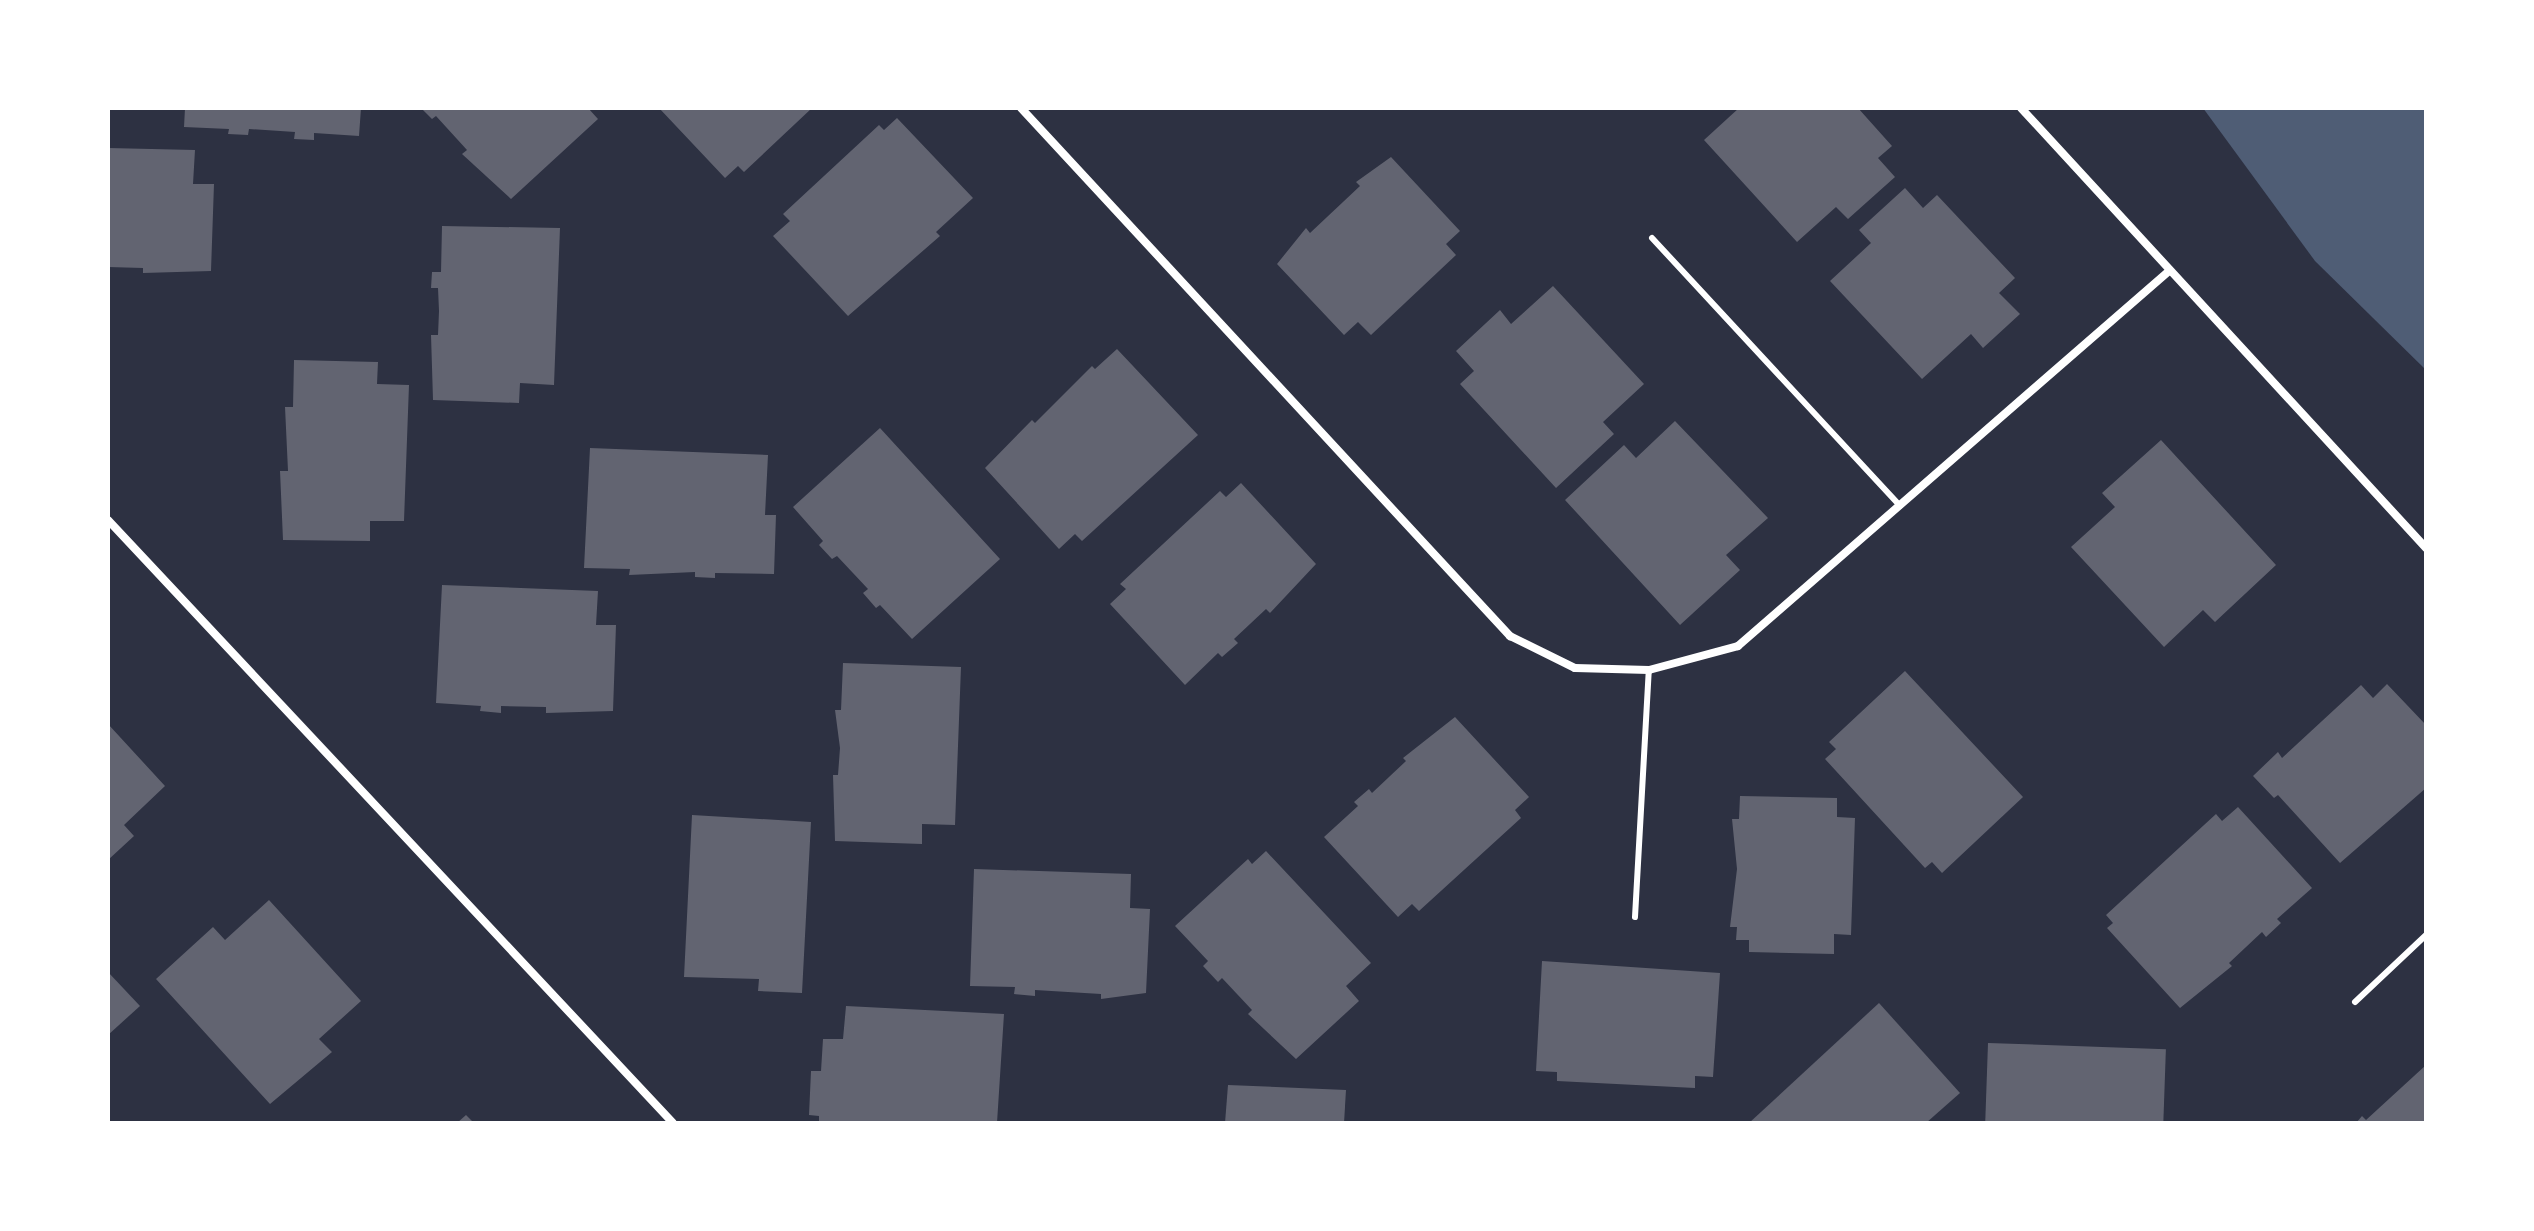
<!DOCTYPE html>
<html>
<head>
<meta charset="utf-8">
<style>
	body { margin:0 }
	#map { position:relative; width:2534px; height:1231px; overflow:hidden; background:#2d3142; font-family:"PT Sans Narrow",sans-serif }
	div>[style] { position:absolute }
	.water>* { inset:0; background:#4f5d75 }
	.building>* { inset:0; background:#626471; transform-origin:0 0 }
	.service>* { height:6px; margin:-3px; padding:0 3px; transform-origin:3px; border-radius:3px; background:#fff }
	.minor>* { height:8px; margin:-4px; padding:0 4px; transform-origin:4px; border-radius:4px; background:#fff }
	span { translate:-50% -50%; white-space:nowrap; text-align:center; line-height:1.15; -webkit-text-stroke:6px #fff; paint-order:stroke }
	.frame { position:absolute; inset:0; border:110px solid #fff; pointer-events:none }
</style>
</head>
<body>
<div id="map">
	<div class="water">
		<i style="clip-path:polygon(2203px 108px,2426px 108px,2426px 370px,2315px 261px)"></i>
	</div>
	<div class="building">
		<i style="clip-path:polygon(185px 108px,361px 108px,359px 136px,314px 133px,314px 140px,294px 139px,295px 132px,249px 129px,248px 135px,228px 134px,229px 129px,184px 127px)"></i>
		<i style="clip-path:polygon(421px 108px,588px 108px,598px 119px,511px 199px,462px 154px,467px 150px,436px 116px,432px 119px)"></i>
		<i style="clip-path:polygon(659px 108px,812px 108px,744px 172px,738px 166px,725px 178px)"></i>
		<i style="clip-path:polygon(1739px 108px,1858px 108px,1892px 146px,1878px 158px,1895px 177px,1848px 219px,1836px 207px,1797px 242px,1704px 140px)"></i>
		<i style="clip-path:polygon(897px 118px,973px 198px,936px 232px,940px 236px,848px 316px,773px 236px,790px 221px,783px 214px,879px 125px,884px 130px)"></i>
		<i style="clip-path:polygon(108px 148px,195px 150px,193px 184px,214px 184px,211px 271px,143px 273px,143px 268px,108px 267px)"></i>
		<i style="clip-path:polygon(1391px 157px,1460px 231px,1446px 244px,1456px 255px,1371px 335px,1358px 322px,1344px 335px,1277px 264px,1306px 228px,1310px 233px,1360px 186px,1356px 182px)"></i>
		<i style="clip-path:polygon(1905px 188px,1923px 208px,1937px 195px,2015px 278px,1999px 293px,2020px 314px,1983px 348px,1971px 334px,1922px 379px,1830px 281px,1871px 243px,1859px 230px)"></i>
		<i style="clip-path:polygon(442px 226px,560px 228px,554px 385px,520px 383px,519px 403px,433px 400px,431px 335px,438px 335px,439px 311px,438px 288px,431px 288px,432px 272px,441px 272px)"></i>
		<i style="clip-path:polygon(1553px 286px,1644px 384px,1603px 422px,1614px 434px,1556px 488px,1460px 384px,1474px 371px,1456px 351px,1500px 310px,1511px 324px)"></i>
		<i style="clip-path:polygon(1117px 349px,1198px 435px,1082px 541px,1075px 534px,1059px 549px,985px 468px,1032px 420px,1035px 423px,1092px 366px,1095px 369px)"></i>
		<i style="clip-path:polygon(294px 360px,378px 362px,377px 384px,409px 385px,404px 521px,370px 521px,370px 541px,283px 540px,280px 471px,288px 471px,285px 407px,293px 407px)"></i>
		<i style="clip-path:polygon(1675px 421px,1768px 518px,1726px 555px,1740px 570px,1680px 625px,1565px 500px,1624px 445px,1636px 458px)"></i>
		<i style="clip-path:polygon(880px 428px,1000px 559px,912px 639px,880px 605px,876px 608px,863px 593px,868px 589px,837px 556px,832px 559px,819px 545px,823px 541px,793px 507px)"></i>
		<i style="clip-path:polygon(2161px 440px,2276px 565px,2215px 622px,2203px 610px,2164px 647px,2071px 547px,2115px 507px,2102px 493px)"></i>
		<i style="clip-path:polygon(590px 448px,768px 455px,765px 515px,776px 515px,774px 574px,715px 573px,715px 578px,695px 577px,695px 572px,629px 575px,630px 569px,584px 568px)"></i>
		<i style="clip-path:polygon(1241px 483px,1316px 564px,1270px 613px,1266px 609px,1234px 639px,1238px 643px,1222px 657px,1218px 653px,1185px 685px,1110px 604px,1126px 589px,1120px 584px,1220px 491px,1226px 497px)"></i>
		<i style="clip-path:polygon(442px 585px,598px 591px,596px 625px,616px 625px,613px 711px,546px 713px,546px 707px,501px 706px,501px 713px,480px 711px,481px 706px,436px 703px)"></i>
		<i style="clip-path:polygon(843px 663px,961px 667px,955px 825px,922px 824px,922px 844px,835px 841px,833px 775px,838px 775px,840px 748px,835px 710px,841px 710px)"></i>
		<i style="clip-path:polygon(1905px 671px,2023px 797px,1942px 873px,1932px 862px,1925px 868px,1825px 759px,1836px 749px,1829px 742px)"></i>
		<i style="clip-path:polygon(2387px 684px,2426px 725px,2426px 788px,2340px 863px,2278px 795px,2274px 798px,2253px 776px,2278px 752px,2282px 758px,2361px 685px,2373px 698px)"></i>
		<i style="clip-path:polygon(1455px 717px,1529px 797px,1515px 810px,1521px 818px,1419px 911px,1412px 904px,1398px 917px,1324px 837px,1358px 806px,1354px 802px,1369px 789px,1372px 793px,1406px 761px,1403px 758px)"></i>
		<i style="clip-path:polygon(108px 724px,165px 786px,124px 825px,134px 836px,108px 860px)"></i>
		<i style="clip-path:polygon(1740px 796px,1837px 798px,1837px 817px,1855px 818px,1851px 935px,1834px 934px,1834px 954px,1749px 952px,1749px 940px,1736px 940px,1737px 927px,1730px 927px,1737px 869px,1732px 819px,1739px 819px)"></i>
		<i style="clip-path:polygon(2238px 807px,2312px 888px,2277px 919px,2281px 923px,2266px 937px,2262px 932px,2229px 963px,2232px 966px,2180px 1008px,2107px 928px,2113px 923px,2106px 915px,2216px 814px,2222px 821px)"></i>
		<i style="clip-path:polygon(692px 815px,811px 822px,802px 993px,758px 991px,759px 979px,684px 977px)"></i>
		<i style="clip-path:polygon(1266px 851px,1371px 963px,1346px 986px,1359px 1001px,1296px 1059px,1248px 1014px,1252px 1010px,1222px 978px,1218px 982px,1203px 966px,1208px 961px,1175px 926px,1248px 859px,1252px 864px)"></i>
		<i style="clip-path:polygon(974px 869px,1131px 874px,1130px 908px,1150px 909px,1146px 993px,1101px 999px,1101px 994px,1035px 990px,1035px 996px,1014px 994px,1015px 987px,970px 986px)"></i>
		<i style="clip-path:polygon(269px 900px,361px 1001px,319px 1039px,332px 1052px,270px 1104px,156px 979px,213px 927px,225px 940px)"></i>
		<i style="clip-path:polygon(1542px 961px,1720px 973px,1713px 1077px,1695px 1076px,1695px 1088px,1557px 1081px,1557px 1072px,1536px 1071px)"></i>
		<i style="clip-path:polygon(108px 972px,140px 1006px,108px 1035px)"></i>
		<i style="clip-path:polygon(1879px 1003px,1960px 1093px,1926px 1123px,1749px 1123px)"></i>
		<i style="clip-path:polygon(846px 1006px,1004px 1014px,997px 1123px,819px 1123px,819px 1116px,809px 1115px,811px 1071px,821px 1071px,823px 1039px,843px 1039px)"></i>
		<i style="left:1988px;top:1043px;width:178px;height:80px;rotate:2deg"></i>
		<i style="clip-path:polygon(2426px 1065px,2426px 1123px,2356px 1123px,2362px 1116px,2366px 1120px)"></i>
		<i style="clip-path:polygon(1228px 1085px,1346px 1090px,1344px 1123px,1225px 1123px)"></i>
		<i style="clip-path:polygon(466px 1115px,474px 1123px,457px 1123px)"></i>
	</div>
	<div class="service">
		<i style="left:1652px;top:238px;width:365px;rotate:47.2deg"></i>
		<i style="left:1635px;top:917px;width:247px;rotate:-86.8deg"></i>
		<i style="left:2355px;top:1002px;width:98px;rotate:-43.3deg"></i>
	</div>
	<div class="minor">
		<i style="left:1021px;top:108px;width:720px;rotate:47.2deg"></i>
		<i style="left:1510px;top:636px;width:72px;rotate:26.2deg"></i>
		<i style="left:1575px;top:668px;width:74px;rotate:1.5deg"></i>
		<i style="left:1649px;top:670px;width:92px;rotate:-15.1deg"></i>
		<i style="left:1738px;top:646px;width:571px;rotate:-41.03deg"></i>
		<i style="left:2021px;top:108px;width:598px;rotate:47.37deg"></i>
		<i style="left:108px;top:520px;width:826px;rotate:46.86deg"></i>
	</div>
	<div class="frame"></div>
</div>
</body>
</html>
